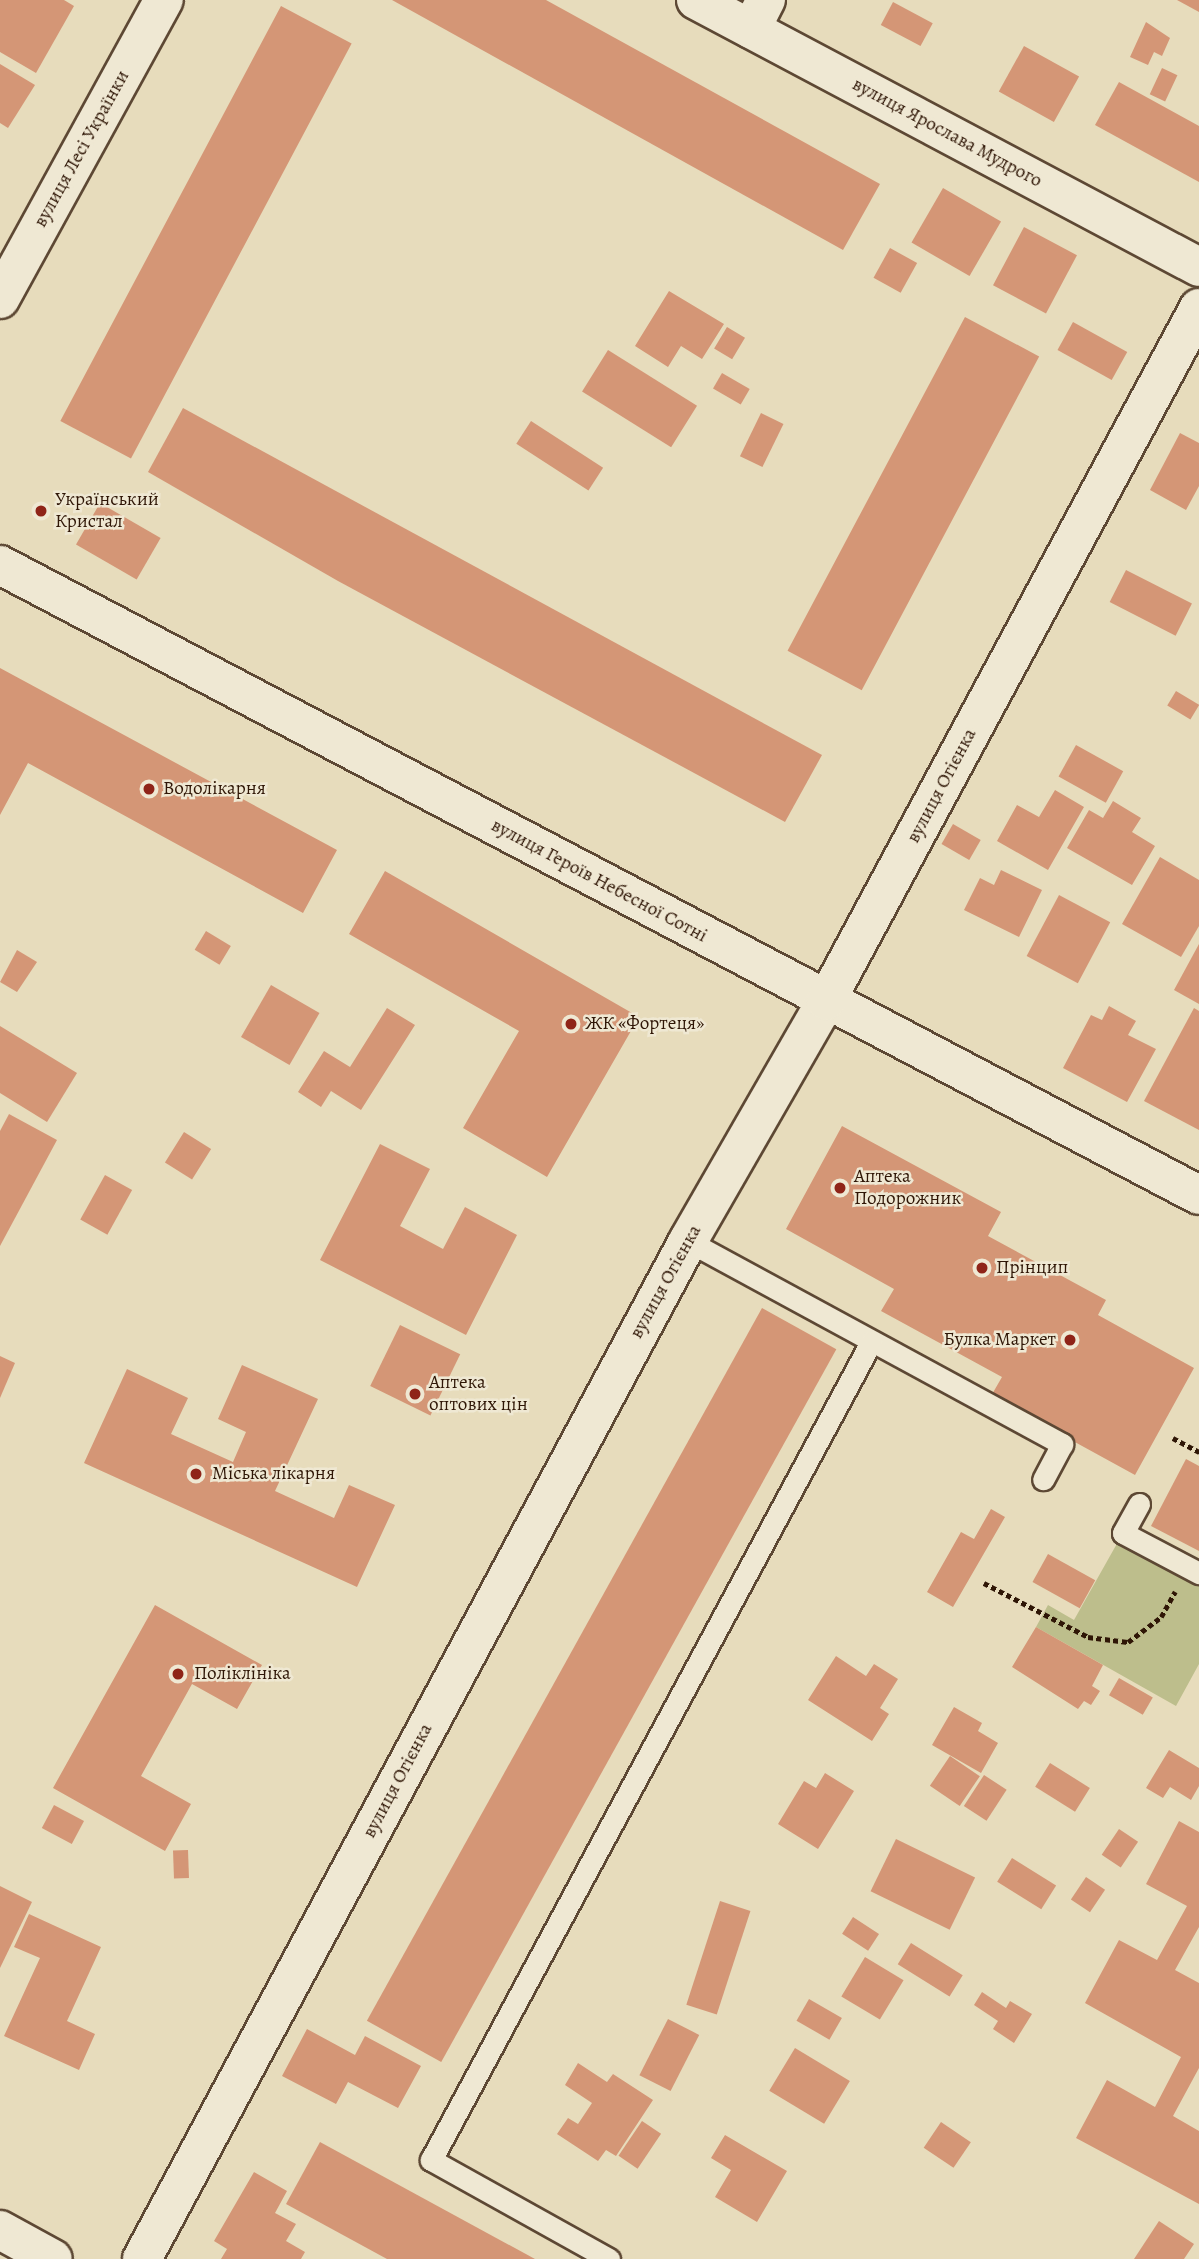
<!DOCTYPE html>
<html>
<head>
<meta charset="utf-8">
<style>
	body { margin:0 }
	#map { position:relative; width:1199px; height:2259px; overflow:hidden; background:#e7dcbc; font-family:Alegreya,serif }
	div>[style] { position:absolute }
	.green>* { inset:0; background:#bdbe8c }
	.building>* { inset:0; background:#d49676; transform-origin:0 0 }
	.path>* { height:4.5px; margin-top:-2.25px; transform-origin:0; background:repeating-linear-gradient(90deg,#2f1606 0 5px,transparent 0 8.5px) }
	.roads { filter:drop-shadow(2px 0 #5d4834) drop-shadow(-2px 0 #5d4834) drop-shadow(0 2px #5d4834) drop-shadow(0 -2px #5d4834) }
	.lane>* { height:21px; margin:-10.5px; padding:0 10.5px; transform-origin:10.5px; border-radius:10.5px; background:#efe8d3 }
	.street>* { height:38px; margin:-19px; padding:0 19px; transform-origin:19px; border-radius:19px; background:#efe8d3 }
	.secondary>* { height:38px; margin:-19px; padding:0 19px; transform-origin:19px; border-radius:19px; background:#efe8d3 }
	.dots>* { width:19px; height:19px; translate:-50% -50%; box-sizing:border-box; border:4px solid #efe8d3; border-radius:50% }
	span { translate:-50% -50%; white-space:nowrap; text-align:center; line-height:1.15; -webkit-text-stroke:5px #efe8d3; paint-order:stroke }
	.street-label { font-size:19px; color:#2f1606 }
	.poi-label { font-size:19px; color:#2f1606 }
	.left { translate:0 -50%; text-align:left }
	.right { translate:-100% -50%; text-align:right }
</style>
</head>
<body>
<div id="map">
	<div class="green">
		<i style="clip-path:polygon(1119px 1540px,1199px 1585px,1199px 1664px,1176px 1706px,1036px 1627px,1048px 1605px,1074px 1620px)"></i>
	</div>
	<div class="building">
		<i style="clip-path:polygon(0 0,64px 0,74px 6px,36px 73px,0 52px)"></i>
		<i style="clip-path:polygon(392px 0,546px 0,880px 184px,843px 250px)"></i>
		<i style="clip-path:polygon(1177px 0,1199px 0,1199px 12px)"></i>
		<i style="left:893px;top:2px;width:45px;height:26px;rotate:28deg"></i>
		<i style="left:281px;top:6px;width:80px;height:470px;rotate:28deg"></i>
		<i style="clip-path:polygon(1146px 22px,1170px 38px,1162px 56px,1154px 52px,1148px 65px,1130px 57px)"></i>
		<i style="left:1024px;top:46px;width:63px;height:52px;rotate:29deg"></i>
		<i style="clip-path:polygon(0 64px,35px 85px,8px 128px,0 123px)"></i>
		<i style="left:1162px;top:68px;width:17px;height:29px;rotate:25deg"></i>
		<i style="clip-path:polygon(1119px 82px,1199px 126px,1199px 182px,1095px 125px)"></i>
		<i style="left:943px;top:188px;width:67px;height:63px;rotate:30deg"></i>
		<i style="left:1024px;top:227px;width:60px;height:66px;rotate:28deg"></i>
		<i style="left:890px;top:248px;width:31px;height:34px;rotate:29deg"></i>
		<i style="clip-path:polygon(669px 291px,724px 324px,702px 359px,681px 346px,668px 367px,635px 346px)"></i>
		<i style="left:965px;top:317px;width:84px;height:378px;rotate:28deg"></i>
		<i style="left:1073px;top:322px;width:62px;height:32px;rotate:29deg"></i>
		<i style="left:727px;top:327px;width:21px;height:25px;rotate:31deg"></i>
		<i style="left:608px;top:350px;width:105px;height:49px;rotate:32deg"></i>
		<i style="left:722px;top:373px;width:32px;height:18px;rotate:30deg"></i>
		<i style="clip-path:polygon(183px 408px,822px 755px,785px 822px,338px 581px,148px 472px)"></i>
		<i style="left:761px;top:413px;width:25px;height:48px;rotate:26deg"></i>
		<i style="left:531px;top:421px;width:86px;height:27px;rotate:33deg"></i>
		<i style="clip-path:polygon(1180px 433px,1199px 443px,1199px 486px,1186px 510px,1150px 490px)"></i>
		<i style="left:100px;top:503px;width:70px;height:48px;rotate:30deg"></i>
		<i style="left:1126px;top:570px;width:74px;height:36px;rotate:27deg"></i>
		<i style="clip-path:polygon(0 668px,337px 850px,303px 913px,28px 763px,0 815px)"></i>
		<i style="left:1176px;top:691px;width:27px;height:17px;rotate:31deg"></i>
		<i style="left:1076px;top:745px;width:54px;height:36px;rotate:29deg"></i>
		<i style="clip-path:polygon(1055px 790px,1084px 807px,1048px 870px,997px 841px,1017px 805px,1039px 817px)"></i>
		<i style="clip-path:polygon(1113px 801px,1141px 818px,1132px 832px,1155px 846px,1132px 885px,1067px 848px,1089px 810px,1103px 818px)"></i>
		<i style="left:953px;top:824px;width:32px;height:23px;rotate:30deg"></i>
		<i style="clip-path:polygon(1160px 857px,1199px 880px,1199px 926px,1181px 957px,1122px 924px)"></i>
		<i style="clip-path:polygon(1001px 870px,1042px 890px,1019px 937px,964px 910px,980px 878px,994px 885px)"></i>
		<i style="clip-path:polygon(385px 871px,639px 1017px,547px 1177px,463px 1128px,519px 1031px,349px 934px)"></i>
		<i style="left:1059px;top:895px;width:58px;height:69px;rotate:28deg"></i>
		<i style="left:206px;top:931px;width:29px;height:22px;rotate:31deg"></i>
		<i style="clip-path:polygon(1199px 944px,1199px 1004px,1174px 990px)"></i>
		<i style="clip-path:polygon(17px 950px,37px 962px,17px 992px,0 982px)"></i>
		<i style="left:271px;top:985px;width:56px;height:60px;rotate:30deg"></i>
		<i style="clip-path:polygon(1109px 1006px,1136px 1021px,1128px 1035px,1156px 1049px,1127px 1102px,1063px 1068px,1091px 1015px,1102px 1020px)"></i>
		<i style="clip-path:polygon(387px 1008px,415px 1025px,361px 1110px,331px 1091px,321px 1107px,298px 1092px,324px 1051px,350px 1067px)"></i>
		<i style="clip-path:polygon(1194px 1008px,1199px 1011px,1199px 1130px,1144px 1101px)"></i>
		<i style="clip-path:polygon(0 1026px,77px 1073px,47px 1122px,0 1093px)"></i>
		<i style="clip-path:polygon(9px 1114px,57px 1140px,0 1246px,0 1131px)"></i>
		<i style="clip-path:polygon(842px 1126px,1001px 1212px,988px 1236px,1106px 1300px,1098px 1315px,1194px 1368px,1135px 1475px,991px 1396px,1002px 1377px,881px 1311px,894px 1289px,786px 1229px)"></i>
		<i style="left:184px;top:1132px;width:32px;height:36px;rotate:32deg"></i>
		<i style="clip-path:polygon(380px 1144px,430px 1169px,400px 1226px,443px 1249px,465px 1207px,517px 1235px,466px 1335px,320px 1260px)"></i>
		<i style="left:105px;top:1175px;width:31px;height:51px;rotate:29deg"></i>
		<i style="left:762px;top:1308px;width:85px;height:815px;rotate:29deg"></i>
		<i style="left:400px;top:1325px;width:67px;height:68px;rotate:26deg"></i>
		<i style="clip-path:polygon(0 1356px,15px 1363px,0 1398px)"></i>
		<i style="clip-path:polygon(242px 1365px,318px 1399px,275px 1491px,334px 1518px,349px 1485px,395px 1505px,357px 1587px,84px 1463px,127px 1369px,188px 1398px,171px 1434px,233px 1462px,246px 1432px,218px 1419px)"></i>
		<i style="clip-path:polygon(1186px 1459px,1199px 1466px,1199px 1551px,1151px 1526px)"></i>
		<i style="clip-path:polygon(991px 1509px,1005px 1517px,953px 1607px,927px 1592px,961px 1532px,974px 1539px)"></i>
		<i style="left:1048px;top:1554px;width:54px;height:32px;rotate:29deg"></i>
		<i style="clip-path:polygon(155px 1605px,262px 1665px,237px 1709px,192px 1684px,141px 1776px,191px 1804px,165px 1851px,53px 1788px)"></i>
		<i style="clip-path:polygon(1036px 1627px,1103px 1665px,1092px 1686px,1100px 1691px,1091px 1705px,1084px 1701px,1078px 1709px,1012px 1667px)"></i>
		<i style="clip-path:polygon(836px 1656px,866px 1676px,874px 1664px,898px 1679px,880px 1708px,889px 1714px,872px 1741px,808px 1700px)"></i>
		<i style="left:1119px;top:1678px;width:39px;height:20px;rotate:30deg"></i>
		<i style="clip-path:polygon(954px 1707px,982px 1723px,978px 1731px,998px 1743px,981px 1773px,932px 1745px)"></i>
		<i style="clip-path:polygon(1169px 1750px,1199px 1768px,1199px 1786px,1191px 1800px,1170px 1787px,1163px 1798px,1146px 1788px)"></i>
		<i style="left:950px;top:1756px;width:36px;height:36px;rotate:34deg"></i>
		<i style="left:1050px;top:1763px;width:47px;height:28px;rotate:32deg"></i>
		<i style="clip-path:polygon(825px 1773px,854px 1791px,818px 1849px,778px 1824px,804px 1781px,816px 1788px)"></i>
		<i style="left:984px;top:1775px;width:27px;height:37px;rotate:33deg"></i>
		<i style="left:54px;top:1805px;width:34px;height:26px;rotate:28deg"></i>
		<i style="clip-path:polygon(1179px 1821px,1199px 1832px,1199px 1927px,1175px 1970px,1199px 1983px,1199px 2068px,1173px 2116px,1199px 2131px,1199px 2204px,1076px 2138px,1107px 2080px,1155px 2107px,1181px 2057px,1085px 2003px,1119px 1940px,1157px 1960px,1187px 1906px,1146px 1884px)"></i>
		<i style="left:1119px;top:1829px;width:23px;height:31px;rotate:34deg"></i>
		<i style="left:896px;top:1839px;width:88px;height:58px;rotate:26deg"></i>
		<i style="left:188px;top:1850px;width:28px;height:15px;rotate:88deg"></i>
		<i style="left:1012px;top:1858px;width:52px;height:28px;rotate:32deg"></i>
		<i style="left:1086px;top:1877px;width:23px;height:27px;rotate:34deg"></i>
		<i style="clip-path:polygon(0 1886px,32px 1902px,0 1968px)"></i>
		<i style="left:720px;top:1901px;width:32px;height:109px;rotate:18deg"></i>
		<i style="clip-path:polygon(29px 1914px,101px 1947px,67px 2021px,95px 2034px,79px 2070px,4px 2036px,40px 1958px,14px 1947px)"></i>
		<i style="left:853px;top:1917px;width:31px;height:20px;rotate:33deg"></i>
		<i style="left:911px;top:1943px;width:61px;height:25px;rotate:32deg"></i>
		<i style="left:865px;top:1957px;width:45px;height:46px;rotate:31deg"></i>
		<i style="clip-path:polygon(982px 1992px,1006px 2008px,1010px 2001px,1032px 2014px,1014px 2043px,993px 2029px,998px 2021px,974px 2005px)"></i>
		<i style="left:809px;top:1999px;width:38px;height:25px;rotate:30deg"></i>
		<i style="left:668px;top:2019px;width:35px;height:63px;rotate:27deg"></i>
		<i style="clip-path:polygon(307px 2029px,355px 2055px,365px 2036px,421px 2066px,398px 2108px,348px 2082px,336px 2104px,282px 2076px)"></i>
		<i style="left:795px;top:2048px;width:64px;height:50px;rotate:31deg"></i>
		<i style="clip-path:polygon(578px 2063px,607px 2082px,613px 2074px,653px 2100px,616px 2156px,606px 2150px,598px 2161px,557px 2134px,568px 2118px,578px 2124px,592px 2103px,565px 2085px)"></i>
		<i style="left:642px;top:2121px;width:23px;height:42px;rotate:34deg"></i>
		<i style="left:941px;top:2122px;width:36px;height:31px;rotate:34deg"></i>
		<i style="clip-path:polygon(725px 2135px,787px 2171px,757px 2222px,715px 2197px,731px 2170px,711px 2158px)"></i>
		<i style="clip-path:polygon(320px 2142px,535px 2259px,387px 2259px,286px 2204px)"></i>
		<i style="clip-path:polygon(254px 2172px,287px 2191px,275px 2213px,296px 2224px,286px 2241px,305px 2252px,301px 2259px,221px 2259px,227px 2249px,214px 2241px)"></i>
		<i style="clip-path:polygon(1159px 2221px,1194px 2244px,1184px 2259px,1134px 2259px)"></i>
	</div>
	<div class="path">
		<i style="left:1173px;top:1438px;width:30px;rotate:28deg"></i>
		<i style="left:984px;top:1583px;width:117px;rotate:27.4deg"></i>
		<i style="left:1088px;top:1637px;width:40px;rotate:7.1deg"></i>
		<i style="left:1128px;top:1642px;width:41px;rotate:-37.1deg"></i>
		<i style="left:1161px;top:1617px;width:29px;rotate:-61deg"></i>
	</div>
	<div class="roads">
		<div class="lane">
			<i style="left:688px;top:1241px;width:426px;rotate:28.5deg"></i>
			<i style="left:1062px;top:1444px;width:40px;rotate:118deg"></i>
			<i style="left:1139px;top:1504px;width:33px;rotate:119deg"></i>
			<i style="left:1123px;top:1533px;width:86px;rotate:27.8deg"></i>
			<i style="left:609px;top:2259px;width:204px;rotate:-150.9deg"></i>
			<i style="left:431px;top:2160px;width:929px;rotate:-61.72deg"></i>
		</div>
		<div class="street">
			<i style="left:696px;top:0;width:569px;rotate:27.96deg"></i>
			<i style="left:751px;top:29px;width:33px;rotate:-63deg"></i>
			<i style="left:0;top:565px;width:1354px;rotate:27.72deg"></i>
			<i style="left:142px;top:2259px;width:1155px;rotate:-61.79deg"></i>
			<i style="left:688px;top:1241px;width:277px;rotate:-60.1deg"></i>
			<i style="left:826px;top:1001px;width:787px;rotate:-61.71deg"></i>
		</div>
		<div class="secondary">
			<i style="left:0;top:299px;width:341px;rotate:-61.3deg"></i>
			<i style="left:0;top:2230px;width:60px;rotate:28.7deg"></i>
		</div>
	</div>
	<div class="dots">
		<i style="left:41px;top:511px;background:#8f2418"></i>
		<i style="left:149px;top:789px;background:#8f2418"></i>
		<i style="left:571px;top:1024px;background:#8f2418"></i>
		<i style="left:840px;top:1188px;background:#8f2418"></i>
		<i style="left:982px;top:1268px;background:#8f2418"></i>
		<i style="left:1070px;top:1340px;background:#8f2418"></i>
		<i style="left:415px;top:1394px;background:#8f2418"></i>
		<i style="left:196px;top:1474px;background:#8f2418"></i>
		<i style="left:178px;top:1674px;background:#8f2418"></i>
	</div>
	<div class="street-label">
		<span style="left:947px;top:133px;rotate:28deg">вулиця Ярослава Мудрого</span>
		<span style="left:82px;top:149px;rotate:-61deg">вулиця Лесі Українки</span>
		<span style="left:942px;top:786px;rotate:-62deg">вулиця Огієнка</span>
		<span style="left:599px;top:881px;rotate:28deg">вулиця Героїв Небесної Сотні</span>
		<span style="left:666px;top:1282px;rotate:-61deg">вулиця Огієнка</span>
		<span style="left:398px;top:1781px;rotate:-62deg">вулиця Огієнка</span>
	</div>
	<div class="poi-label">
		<span class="left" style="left:55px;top:511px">Український<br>Кристал</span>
		<span class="left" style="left:163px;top:789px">Водолікарня</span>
		<span class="left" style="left:585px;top:1024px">ЖК «Фортеця»</span>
		<span class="left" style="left:854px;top:1188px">Аптека<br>Подорожник</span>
		<span class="left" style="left:996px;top:1268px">Прінцип</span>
		<span class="right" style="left:1056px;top:1340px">Булка Маркет</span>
		<span class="left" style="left:429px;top:1394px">Аптека<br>оптових цін</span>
		<span class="left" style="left:212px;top:1474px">Міська лікарня</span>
		<span class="left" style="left:194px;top:1674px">Поліклініка</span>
	</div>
</div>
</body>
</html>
